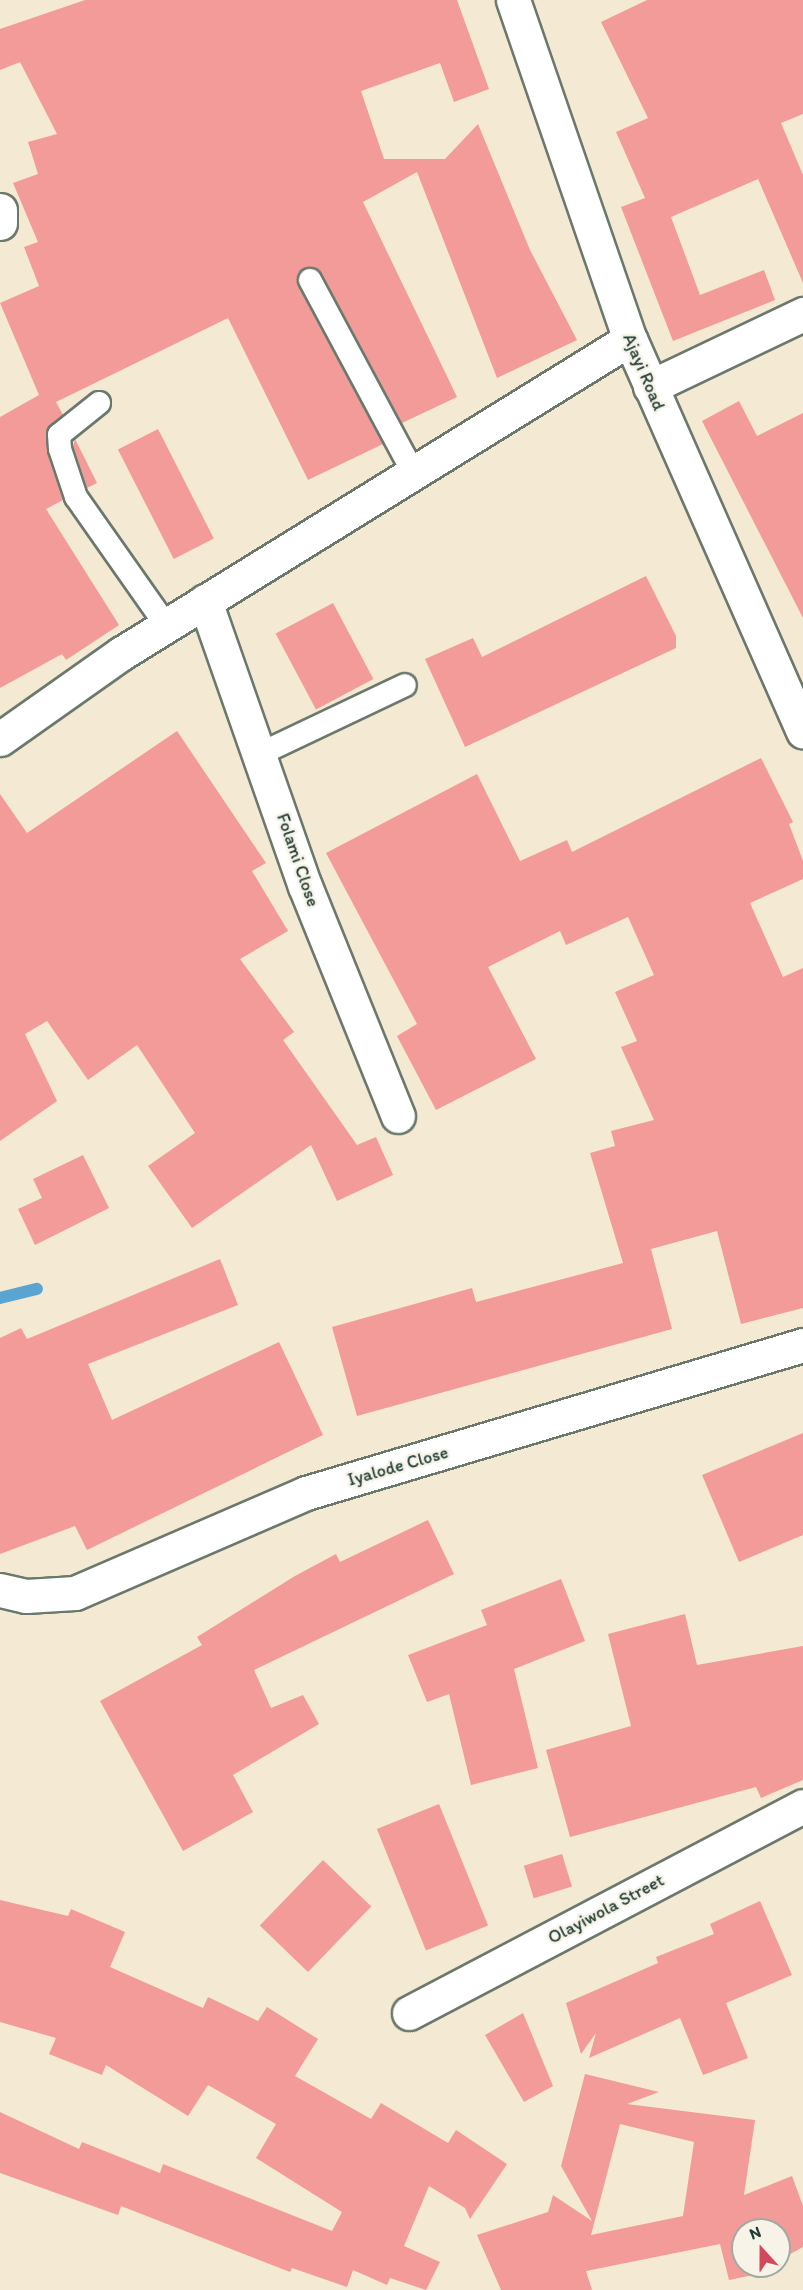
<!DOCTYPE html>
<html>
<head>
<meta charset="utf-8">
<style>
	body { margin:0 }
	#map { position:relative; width:803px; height:2290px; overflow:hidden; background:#f4e9d3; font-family:Itim,sans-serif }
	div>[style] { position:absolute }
	.stream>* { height:12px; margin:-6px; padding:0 6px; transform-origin:6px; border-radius:6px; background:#5aa4d2 }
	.building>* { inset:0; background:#f39b98; transform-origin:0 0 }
	.roads { filter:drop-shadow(2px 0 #6a796c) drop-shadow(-2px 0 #6a796c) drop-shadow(0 2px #6a796c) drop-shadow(0 -2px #6a796c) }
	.lane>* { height:22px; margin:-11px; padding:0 11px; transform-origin:11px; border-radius:11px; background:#fff }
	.street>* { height:33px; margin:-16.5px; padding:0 16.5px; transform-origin:16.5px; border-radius:16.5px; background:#fff }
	span { translate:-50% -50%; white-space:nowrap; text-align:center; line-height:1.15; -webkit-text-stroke:5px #f7f3e8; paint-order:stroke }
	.street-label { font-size:18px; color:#1f3d34 }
	.north { position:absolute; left:731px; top:2218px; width:60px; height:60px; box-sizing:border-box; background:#f7f3e8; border:2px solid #a1aaa0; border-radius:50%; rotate:339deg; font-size:16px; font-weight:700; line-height:24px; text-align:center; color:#1f3d34 }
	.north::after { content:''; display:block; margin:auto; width:21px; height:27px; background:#d1495b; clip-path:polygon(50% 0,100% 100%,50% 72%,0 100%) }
</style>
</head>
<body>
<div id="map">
	<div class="stream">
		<i style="left:0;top:1298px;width:38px;rotate:-14deg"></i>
	</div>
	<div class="building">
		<i style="clip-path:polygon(85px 0,457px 0,489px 89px,454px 102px,440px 63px,361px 91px,384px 159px,445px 159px,478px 124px,530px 250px,577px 340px,497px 378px,417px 172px,363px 202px,457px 397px,402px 423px,322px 274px,310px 267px,298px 273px,298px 286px,383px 444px,308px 480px,228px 318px,56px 402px,63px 415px,46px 436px,63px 500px,46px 509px,119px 625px,66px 660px,62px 654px,0 688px,0 417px,39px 395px,0 303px,39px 286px,24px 247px,38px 242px,13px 183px,38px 174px,28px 142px,57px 134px,20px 62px,0 70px,0 29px)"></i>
		<i style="clip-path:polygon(647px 0,803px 0,803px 114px,781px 123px,803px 175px,803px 283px,758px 179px,671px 217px,700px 295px,764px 270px,775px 300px,673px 341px,621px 207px,645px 198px,616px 132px,648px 118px,601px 22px)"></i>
		<i style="clip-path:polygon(739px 401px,757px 436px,803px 413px,803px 618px,702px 421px)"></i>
		<i style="left:158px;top:429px;width:123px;height:45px;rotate:63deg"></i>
		<i style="clip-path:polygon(75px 439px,97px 483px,87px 488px,73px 446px)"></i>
		<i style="clip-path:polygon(646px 576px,676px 636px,676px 648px,465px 747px,425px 659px,473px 638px,482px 657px)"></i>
		<i style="left:333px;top:603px;width:86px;height:65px;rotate:62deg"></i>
		<i style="clip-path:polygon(177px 731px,266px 863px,252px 871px,288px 931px,240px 959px,294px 1032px,283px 1040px,357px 1145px,376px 1137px,393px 1175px,337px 1201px,311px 1145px,192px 1228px,148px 1166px,195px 1133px,137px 1045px,88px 1080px,47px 1021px,25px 1034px,57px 1101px,0 1141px,0 794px,27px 833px)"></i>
		<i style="clip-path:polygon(761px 758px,793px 822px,789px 824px,803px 861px,803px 879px,750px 903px,783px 977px,803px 968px,803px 1308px,741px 1324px,717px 1231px,651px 1249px,672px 1329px,357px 1416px,332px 1327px,472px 1288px,476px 1302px,623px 1263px,590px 1153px,615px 1146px,611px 1131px,654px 1120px,621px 1047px,637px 1041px,615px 992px,654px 975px,628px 917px,566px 945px,560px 931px,488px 967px,536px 1059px,436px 1110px,397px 1036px,417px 1024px,326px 853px,477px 774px,520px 861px,567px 840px,572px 852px)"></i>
		<i style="clip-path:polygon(83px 1155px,109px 1208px,35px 1245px,18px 1209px,42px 1198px,33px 1179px)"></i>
		<i style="clip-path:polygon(220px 1259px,238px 1305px,88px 1364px,112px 1420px,279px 1342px,323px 1435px,87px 1550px,75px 1526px,0 1554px,0 1338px,21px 1328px,27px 1339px)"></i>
		<i style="clip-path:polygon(803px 1433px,803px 1535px,739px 1562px,702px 1475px)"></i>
		<i style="clip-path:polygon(428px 1520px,454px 1574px,254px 1670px,271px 1708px,303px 1695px,319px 1724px,233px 1775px,253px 1812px,183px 1851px,100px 1701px,202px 1645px,197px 1637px,295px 1576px,336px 1554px,340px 1562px)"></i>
		<i style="clip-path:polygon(561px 1579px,585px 1641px,514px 1669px,538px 1768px,471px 1785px,449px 1694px,427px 1702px,408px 1655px,487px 1625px,481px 1610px)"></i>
		<i style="clip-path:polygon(685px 1614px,697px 1665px,803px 1646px,803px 1780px,761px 1798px,756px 1787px,570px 1837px,546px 1750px,631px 1726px,608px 1634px)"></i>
		<i style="left:439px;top:1804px;width:131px;height:67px;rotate:68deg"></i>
		<i style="left:562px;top:1854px;width:34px;height:40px;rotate:73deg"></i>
		<i style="left:323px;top:1860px;width:67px;height:91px;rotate:44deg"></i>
		<i style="clip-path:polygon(0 1900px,68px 1916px,71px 1909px,125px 1932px,110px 1967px,203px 2008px,208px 1997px,258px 2021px,267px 2007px,318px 2039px,295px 2076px,371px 2119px,381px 2103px,448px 2143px,456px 2130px,507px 2164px,470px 2219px,465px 2208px,429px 2186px,404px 2246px,440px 2262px,426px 2290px,390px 2278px,387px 2285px,353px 2270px,347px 2287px,292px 2268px,290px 2272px,121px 2206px,118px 2215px,0 2173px,0 2112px,79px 2149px,82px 2142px,160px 2173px,163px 2164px,332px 2231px,342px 2212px,256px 2158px,276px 2124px,208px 2085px,188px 2116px,106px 2065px,102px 2075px,49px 2054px,56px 2038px,0 2022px)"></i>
		<i style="clip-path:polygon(760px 1901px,792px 1975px,726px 2003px,748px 2058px,703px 2075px,680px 2018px,589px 2058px,596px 2033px,581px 2054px,566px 2003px,658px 1963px,656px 1957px,714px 1934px,710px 1924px)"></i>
		<i style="clip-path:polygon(523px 2013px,553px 2086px,524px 2102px,485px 2035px)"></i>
		<i style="clip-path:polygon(evenodd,585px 2074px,659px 2092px,627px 2104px,755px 2120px,744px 2195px,792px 2176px,803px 2206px,803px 2247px,779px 2260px,779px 2230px,743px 2230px,743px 2266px,769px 2266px,753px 2275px,729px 2280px,720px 2244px,586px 2271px,592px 2290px,501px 2290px,477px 2235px,548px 2212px,553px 2195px,592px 2221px,561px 2166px,585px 2074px,620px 2124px,694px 2142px,683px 2216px,591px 2235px,620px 2124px)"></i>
	</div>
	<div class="roads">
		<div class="lane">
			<i style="left:310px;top:280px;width:216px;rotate:61.8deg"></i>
			<i style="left:99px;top:403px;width:51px;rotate:141.3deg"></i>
			<i style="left:59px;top:435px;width:14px;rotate:86deg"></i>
			<i style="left:60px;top:449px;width:51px;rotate:71.6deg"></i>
			<i style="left:76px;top:497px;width:156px;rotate:54.9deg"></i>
			<i style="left:262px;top:753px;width:158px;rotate:-25.4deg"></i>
		</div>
		<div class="street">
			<i style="left:513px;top:0;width:359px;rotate:71deg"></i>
			<i style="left:630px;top:339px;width:429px;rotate:66.2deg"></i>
			<i style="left:0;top:210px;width:13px;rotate:90deg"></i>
			<i style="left:650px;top:387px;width:170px;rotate:-25.5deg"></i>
			<i style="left:205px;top:601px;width:302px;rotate:70.7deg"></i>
			<i style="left:305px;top:886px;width:248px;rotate:68deg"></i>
			<i style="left:0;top:739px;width:149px;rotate:-35.2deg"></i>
			<i style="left:122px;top:653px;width:597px;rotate:-31.72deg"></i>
			<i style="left:0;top:1590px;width:27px;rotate:13deg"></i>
			<i style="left:26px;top:1596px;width:49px;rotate:-3.5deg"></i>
			<i style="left:75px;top:1593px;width:252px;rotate:-23.4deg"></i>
			<i style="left:306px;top:1493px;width:519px;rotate:-16.58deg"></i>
			<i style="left:409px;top:2013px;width:445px;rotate:-27.7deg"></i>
		</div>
	</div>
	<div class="street-label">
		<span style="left:644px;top:372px;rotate:67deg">Ajayi Road</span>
		<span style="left:298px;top:860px;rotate:71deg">Folami Close</span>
		<span style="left:398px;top:1466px;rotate:-16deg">Iyalode Close</span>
		<span style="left:606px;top:1909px;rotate:-28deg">Olayiwola Street</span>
	</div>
	<div class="north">N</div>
</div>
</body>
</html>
